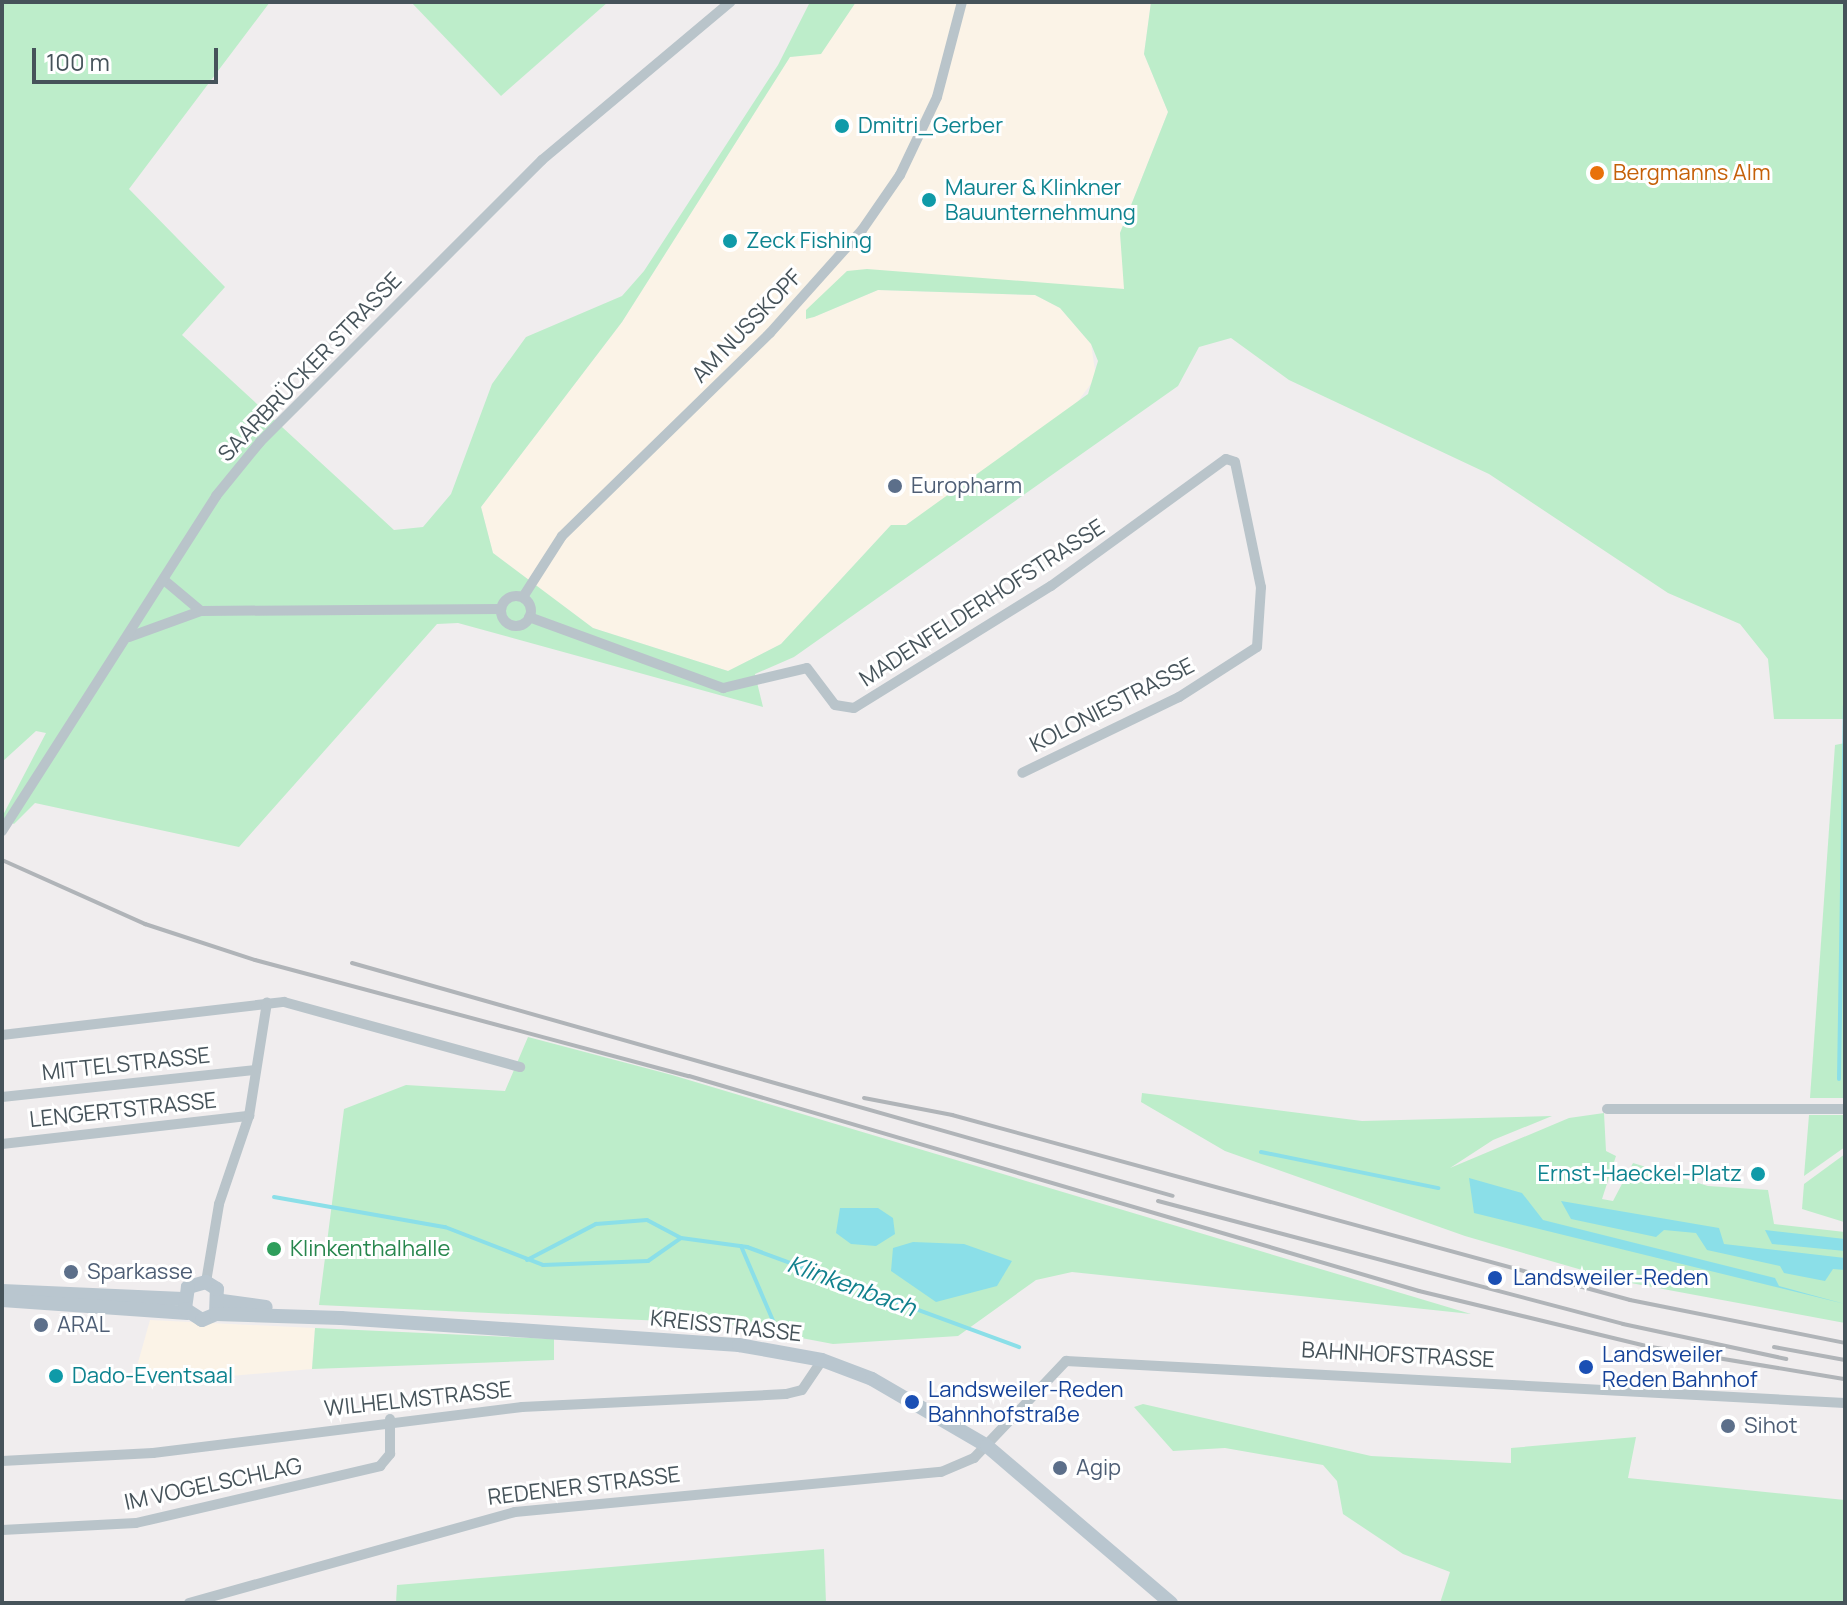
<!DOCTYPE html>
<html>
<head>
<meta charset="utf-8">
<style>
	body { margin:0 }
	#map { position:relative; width:1847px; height:1605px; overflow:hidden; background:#f0edee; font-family:Manrope,sans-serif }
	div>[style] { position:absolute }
	.commercial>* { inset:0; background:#fbf3e7 }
	.green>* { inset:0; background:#bdedca }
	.water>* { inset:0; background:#8bdfe8 }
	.stream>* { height:4px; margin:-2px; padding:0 2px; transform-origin:2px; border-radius:2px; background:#8bdfe8 }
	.street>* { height:10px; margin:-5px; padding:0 5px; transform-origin:5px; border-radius:5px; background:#b9c4ca }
	.street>.ring { margin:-5px; padding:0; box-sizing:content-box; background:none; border:10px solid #b9c4ca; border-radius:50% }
	.secondary>* { height:14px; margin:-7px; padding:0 7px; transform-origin:7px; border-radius:7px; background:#b9c6cf }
	.rail>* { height:4px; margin:-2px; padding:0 2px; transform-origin:2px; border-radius:2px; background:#b0b4b8 }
	.dots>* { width:22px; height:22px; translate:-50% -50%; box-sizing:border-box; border:4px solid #fff; border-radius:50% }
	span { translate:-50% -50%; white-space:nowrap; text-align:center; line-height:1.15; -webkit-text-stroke:6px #fff; paint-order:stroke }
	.culture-label { font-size:22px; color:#0d838f }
	.left { translate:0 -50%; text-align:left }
	.right { translate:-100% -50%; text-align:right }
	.food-label { font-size:22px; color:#c56008 }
	.street-label { font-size:22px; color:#46535a }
	.service-label { font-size:22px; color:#4e5e75 }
	.leisure-label { font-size:22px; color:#27864d }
	.transit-label { font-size:22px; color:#164399 }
	.water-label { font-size:24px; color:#11808d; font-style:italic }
	.frame { position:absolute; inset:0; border:4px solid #46535a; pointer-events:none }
	.scale { position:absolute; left:32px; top:48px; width:186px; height:36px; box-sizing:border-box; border:4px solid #46535a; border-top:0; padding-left:10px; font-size:24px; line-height:28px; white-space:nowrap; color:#46535a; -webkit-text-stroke:6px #fff; paint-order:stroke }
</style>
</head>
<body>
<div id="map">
	<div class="commercial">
		<i style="clip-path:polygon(856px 2px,1151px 2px,1144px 54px,1168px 112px,1120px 233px,1125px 289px,847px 271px,814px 317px,878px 290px,1035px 295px,1060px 308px,1091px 344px,1096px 377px,1067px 416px,906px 525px,891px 525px,781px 644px,728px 671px,593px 628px,493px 553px,481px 507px,622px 322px,790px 57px,821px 53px)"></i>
		<i style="clip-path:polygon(150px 1320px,315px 1328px,312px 1369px,162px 1382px,134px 1377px)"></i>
	</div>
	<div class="green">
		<i style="clip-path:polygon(2px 2px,270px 2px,129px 189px,225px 287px,182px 335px,394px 530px,423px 527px,451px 494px,492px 384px,526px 337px,622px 296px,644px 271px,778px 65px,810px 2px,856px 2px,821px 54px,790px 57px,622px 322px,481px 507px,493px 553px,593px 628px,728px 671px,781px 644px,891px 525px,906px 525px,1088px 394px,1098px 361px,1091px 344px,1060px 308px,1035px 295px,878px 290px,814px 317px,806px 319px,806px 310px,847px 271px,867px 269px,1124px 289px,1120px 233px,1168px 112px,1144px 54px,1151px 2px,1845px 2px,1845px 719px,1774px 719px,1768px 659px,1740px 624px,1668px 593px,1489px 474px,1289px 380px,1231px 338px,1199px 347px,1178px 386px,794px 657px,755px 674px,763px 707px,458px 623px,437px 624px,239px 847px,35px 803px,14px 824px,2px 817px,46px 733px,36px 731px,2px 762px)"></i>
		<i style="clip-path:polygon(411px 2px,608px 2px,501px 96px)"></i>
		<i style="clip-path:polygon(1845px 743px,1845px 1098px,1810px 1098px,1835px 745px)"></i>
		<i style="clip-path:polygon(528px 1037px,672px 1075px,1471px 1314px,1072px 1272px,1036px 1280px,958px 1336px,833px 1344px,727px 1324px,319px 1305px,344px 1109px,406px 1085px,505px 1091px)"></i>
		<i style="clip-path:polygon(1142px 1093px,1362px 1121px,1552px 1116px,1493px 1140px,1450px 1168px,1569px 1118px,1604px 1113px,1606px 1151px,1616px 1156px,1602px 1199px,1613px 1201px,1633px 1163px,1708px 1186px,1768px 1190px,1774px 1224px,1845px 1232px,1845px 1323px,1620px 1281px,1465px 1236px,1225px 1151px,1141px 1102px)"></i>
		<i style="clip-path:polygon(1809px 1115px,1845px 1115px,1845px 1147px,1804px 1176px)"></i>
		<i style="clip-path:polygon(1845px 1154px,1844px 1222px,1802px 1209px,1804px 1184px)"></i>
		<i style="clip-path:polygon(315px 1328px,554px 1339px,554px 1360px,312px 1369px)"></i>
		<i style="clip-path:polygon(1143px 1404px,1371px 1456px,1511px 1463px,1511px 1448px,1636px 1437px,1628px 1478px,1845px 1500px,1845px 1603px,1440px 1603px,1450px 1572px,1403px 1554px,1343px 1514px,1337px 1481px,1323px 1465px,1225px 1448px,1173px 1451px,1134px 1407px)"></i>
		<i style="clip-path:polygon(824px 1549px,826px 1603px,396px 1603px,397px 1585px)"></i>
	</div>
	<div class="water">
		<i style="clip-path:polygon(1469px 1178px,1522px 1193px,1543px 1220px,1775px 1278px,1779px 1286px,1845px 1304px,1474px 1213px)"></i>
		<i style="clip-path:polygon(1561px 1201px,1719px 1228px,1724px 1244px,1845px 1258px,1845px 1270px,1833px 1269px,1825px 1281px,1784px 1273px,1780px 1266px,1707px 1250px,1696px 1233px,1664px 1230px,1656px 1237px,1571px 1219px)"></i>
		<i style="clip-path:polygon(840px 1208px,878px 1208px,893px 1218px,895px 1234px,876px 1246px,851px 1244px,836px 1233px)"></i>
		<i style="clip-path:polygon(1765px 1230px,1845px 1239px,1845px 1251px,1772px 1244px)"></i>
		<i style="clip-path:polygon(913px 1242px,964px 1244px,1012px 1261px,997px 1286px,936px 1302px,891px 1271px,893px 1248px)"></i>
	</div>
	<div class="stream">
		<i style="left:1839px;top:1079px;width:373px;rotate:-89.1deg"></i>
		<i style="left:1261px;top:1152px;width:181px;rotate:11.5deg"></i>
		<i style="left:274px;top:1197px;width:174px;rotate:10deg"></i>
		<i style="left:445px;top:1227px;width:105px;rotate:21.2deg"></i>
		<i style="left:543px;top:1265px;width:105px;rotate:-2.2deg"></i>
		<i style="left:648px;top:1261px;width:40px;rotate:-34.9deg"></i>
		<i style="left:681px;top:1238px;width:67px;rotate:7.8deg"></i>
		<i style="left:747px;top:1247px;width:290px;rotate:20.2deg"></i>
		<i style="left:741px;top:1246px;width:84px;rotate:66.8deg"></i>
		<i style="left:527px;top:1260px;width:78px;rotate:-27.6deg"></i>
		<i style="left:596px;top:1224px;width:51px;rotate:-4.5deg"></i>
		<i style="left:647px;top:1220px;width:38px;rotate:28deg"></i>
	</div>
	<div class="street">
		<i style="left:164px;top:580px;width:48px;rotate:40deg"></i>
		<i class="ring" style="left:501px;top:596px;width:20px;height:20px"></i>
		<i style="left:523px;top:597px;width:72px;rotate:-57.4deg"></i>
		<i style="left:562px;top:536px;width:291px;rotate:-44.3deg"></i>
		<i style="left:770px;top:333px;width:138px;rotate:-48.2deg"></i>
		<i style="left:862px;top:230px;width:67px;rotate:-55.4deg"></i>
		<i style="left:900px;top:175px;width:86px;rotate:-64.6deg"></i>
		<i style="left:937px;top:97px;width:98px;rotate:-75.3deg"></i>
		<i style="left:529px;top:617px;width:207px;rotate:20.1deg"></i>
		<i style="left:723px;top:688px;width:86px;rotate:-13.4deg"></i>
		<i style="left:807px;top:668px;width:46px;rotate:52.9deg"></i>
		<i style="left:835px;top:705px;width:19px;rotate:9deg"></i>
		<i style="left:854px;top:708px;width:232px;rotate:-31.8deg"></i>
		<i style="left:1051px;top:586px;width:216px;rotate:-36deg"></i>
		<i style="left:1226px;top:459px;width:9px;rotate:18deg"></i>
		<i style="left:1235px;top:462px;width:128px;rotate:78.3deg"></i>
		<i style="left:1261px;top:587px;width:60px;rotate:93.8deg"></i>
		<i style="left:1257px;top:647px;width:93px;rotate:147.3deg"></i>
		<i style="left:1179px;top:697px;width:174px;rotate:154.2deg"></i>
		<i style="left:129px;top:637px;width:77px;rotate:-19.9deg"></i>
		<i style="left:201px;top:611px;width:300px;rotate:-0.4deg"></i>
		<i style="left:2px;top:831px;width:398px;rotate:-57.4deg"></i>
		<i style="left:216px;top:496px;width:70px;rotate:-50.8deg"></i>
		<i style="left:260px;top:442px;width:399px;rotate:-45deg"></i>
		<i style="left:542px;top:160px;width:246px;rotate:-40deg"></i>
		<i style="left:2px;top:1035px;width:284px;rotate:-6.7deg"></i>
		<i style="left:284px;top:1002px;width:245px;rotate:15.4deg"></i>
		<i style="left:2px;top:1097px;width:253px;rotate:-6.1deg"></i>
		<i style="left:1607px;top:1109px;width:238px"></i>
		<i style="left:2px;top:1144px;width:249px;rotate:-6.5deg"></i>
		<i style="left:206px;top:1282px;width:79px;rotate:-80.5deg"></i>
		<i style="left:219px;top:1204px;width:93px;rotate:-71.2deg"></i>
		<i style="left:249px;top:1116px;width:115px;rotate:-81deg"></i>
		<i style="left:2px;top:1461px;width:151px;rotate:-3deg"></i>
		<i style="left:153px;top:1453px;width:372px;rotate:-7.1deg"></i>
		<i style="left:522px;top:1407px;width:264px;rotate:-2.8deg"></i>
		<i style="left:786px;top:1394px;width:16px;rotate:-14deg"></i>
		<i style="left:802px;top:1390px;width:36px;rotate:-56deg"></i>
		<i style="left:2px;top:1530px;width:134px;rotate:-3deg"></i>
		<i style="left:136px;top:1523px;width:251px;rotate:-13.1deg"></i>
		<i style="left:380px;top:1466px;width:16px;rotate:-50deg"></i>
		<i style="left:390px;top:1454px;width:35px;rotate:-90deg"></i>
		<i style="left:189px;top:1603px;width:338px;rotate:-15.6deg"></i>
		<i style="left:515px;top:1512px;width:428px;rotate:-5.4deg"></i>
		<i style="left:941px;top:1472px;width:36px;rotate:-23deg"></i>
		<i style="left:974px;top:1458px;width:134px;rotate:-46.5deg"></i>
		<i style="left:1066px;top:1361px;width:780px;rotate:3.09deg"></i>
	</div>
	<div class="secondary">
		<i style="left:2px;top:1291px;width:181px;rotate:2.5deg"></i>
		<i style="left:2px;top:1300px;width:186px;rotate:4deg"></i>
		<i style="left:222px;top:1301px;width:44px;rotate:7.8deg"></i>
		<i style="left:216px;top:1314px;width:25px;rotate:-88deg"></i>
		<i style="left:217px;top:1289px;width:13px;rotate:-148deg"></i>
		<i style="left:206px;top:1282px;width:19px;rotate:164deg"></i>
		<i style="left:188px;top:1287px;width:22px;rotate:98deg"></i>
		<i style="left:185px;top:1309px;width:20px;rotate:33deg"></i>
		<i style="left:202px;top:1320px;width:15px;rotate:-23deg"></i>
		<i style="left:216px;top:1314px;width:125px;rotate:1.8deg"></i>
		<i style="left:341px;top:1318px;width:399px;rotate:3.9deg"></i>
		<i style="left:739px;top:1345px;width:84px;rotate:10.2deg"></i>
		<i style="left:822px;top:1360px;width:53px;rotate:20.8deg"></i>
		<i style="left:872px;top:1379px;width:133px;rotate:30.2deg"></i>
		<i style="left:987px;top:1446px;width:242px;rotate:40.5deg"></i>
	</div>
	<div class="rail">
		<i style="left:2px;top:860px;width:157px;rotate:24.1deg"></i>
		<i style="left:145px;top:924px;width:116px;rotate:18.1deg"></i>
		<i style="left:255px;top:960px;width:449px;rotate:15deg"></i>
		<i style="left:689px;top:1076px;width:761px;rotate:16.41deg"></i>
		<i style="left:1419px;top:1291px;width:239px;rotate:13.6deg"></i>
		<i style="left:1651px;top:1347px;width:197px;rotate:9.4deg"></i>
		<i style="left:352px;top:963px;width:853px;rotate:15.84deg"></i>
		<i style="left:864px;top:1098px;width:90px;rotate:10.9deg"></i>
		<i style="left:952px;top:1115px;width:703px;rotate:15.26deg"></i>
		<i style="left:1630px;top:1300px;width:219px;rotate:11.3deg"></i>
		<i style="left:1158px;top:1201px;width:481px;rotate:14.8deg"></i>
		<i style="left:1623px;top:1324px;width:167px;rotate:12.1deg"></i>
		<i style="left:1774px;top:1347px;width:72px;rotate:10.4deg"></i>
	</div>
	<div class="dots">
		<i style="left:842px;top:126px;background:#0f9aa8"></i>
		<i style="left:1597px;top:173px;background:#e8710a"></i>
		<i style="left:929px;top:200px;background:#0f9aa8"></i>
		<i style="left:730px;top:241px;background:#0f9aa8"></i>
		<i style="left:895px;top:486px;background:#5c6f8a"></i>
		<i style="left:1758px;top:1174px;background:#0f9aa8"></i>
		<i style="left:274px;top:1249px;background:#2e9e5b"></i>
		<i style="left:71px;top:1272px;background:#5c6f8a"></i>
		<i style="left:1495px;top:1278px;background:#1a4fb4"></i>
		<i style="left:41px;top:1325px;background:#5c6f8a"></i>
		<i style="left:1586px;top:1367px;background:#1a4fb4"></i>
		<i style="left:56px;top:1376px;background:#0f9aa8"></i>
		<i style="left:912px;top:1402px;background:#1a4fb4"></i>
		<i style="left:1728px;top:1426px;background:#5c6f8a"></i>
		<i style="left:1060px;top:1468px;background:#5c6f8a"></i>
	</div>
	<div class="culture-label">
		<span class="left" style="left:858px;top:126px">Dmitri_Gerber</span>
		<span class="left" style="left:945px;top:200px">Maurer &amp; Klinkner<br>Bauunternehmung</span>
		<span class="left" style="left:746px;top:241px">Zeck Fishing</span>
		<span class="right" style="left:1742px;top:1174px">Ernst-Haeckel-Platz</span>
		<span class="left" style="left:72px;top:1376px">Dado-Eventsaal</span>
	</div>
	<div class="food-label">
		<span class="left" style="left:1613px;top:173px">Bergmanns Alm</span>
	</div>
	<div class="street-label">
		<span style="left:747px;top:326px;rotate:-46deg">AM NUSSKOPF</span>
		<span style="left:310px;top:367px;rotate:-46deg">SAARBRÜCKER STRASSE</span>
		<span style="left:982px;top:603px;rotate:-33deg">MADENFELDERHOFSTRASSE</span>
		<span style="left:1112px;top:705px;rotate:-27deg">KOLONIESTRASSE</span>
		<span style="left:126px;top:1064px;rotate:-6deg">MITTELSTRASSE</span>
		<span style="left:123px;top:1110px;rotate:-6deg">LENGERTSTRASSE</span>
		<span style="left:726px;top:1326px;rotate:6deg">KREISSTRASSE</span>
		<span style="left:1398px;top:1355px;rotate:3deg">BAHNHOFSTRASSE</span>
		<span style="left:418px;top:1399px;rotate:-6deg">WILHELMSTRASSE</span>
		<span style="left:213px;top:1484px;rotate:-12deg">IM VOGELSCHLAG</span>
		<span style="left:584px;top:1486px;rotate:-7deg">REDENER STRASSE</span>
	</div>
	<div class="service-label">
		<span class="left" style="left:911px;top:486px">Europharm</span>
		<span class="left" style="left:87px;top:1272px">Sparkasse</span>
		<span class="left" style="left:57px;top:1325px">ARAL</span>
		<span class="left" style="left:1744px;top:1426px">Sihot</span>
		<span class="left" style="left:1076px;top:1468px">Agip</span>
	</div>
	<div class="leisure-label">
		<span class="left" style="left:290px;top:1249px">Klinkenthalhalle</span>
	</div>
	<div class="transit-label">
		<span class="left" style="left:1513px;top:1278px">Landsweiler-Reden</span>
		<span class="left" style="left:1602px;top:1367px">Landsweiler<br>Reden Bahnhof</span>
		<span class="left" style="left:928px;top:1402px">Landsweiler-Reden<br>Bahnhofstraße</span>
	</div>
	<div class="water-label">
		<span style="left:852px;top:1285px;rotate:20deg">Klinkenbach</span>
	</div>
	<div class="frame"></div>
	<div class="scale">100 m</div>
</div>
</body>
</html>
